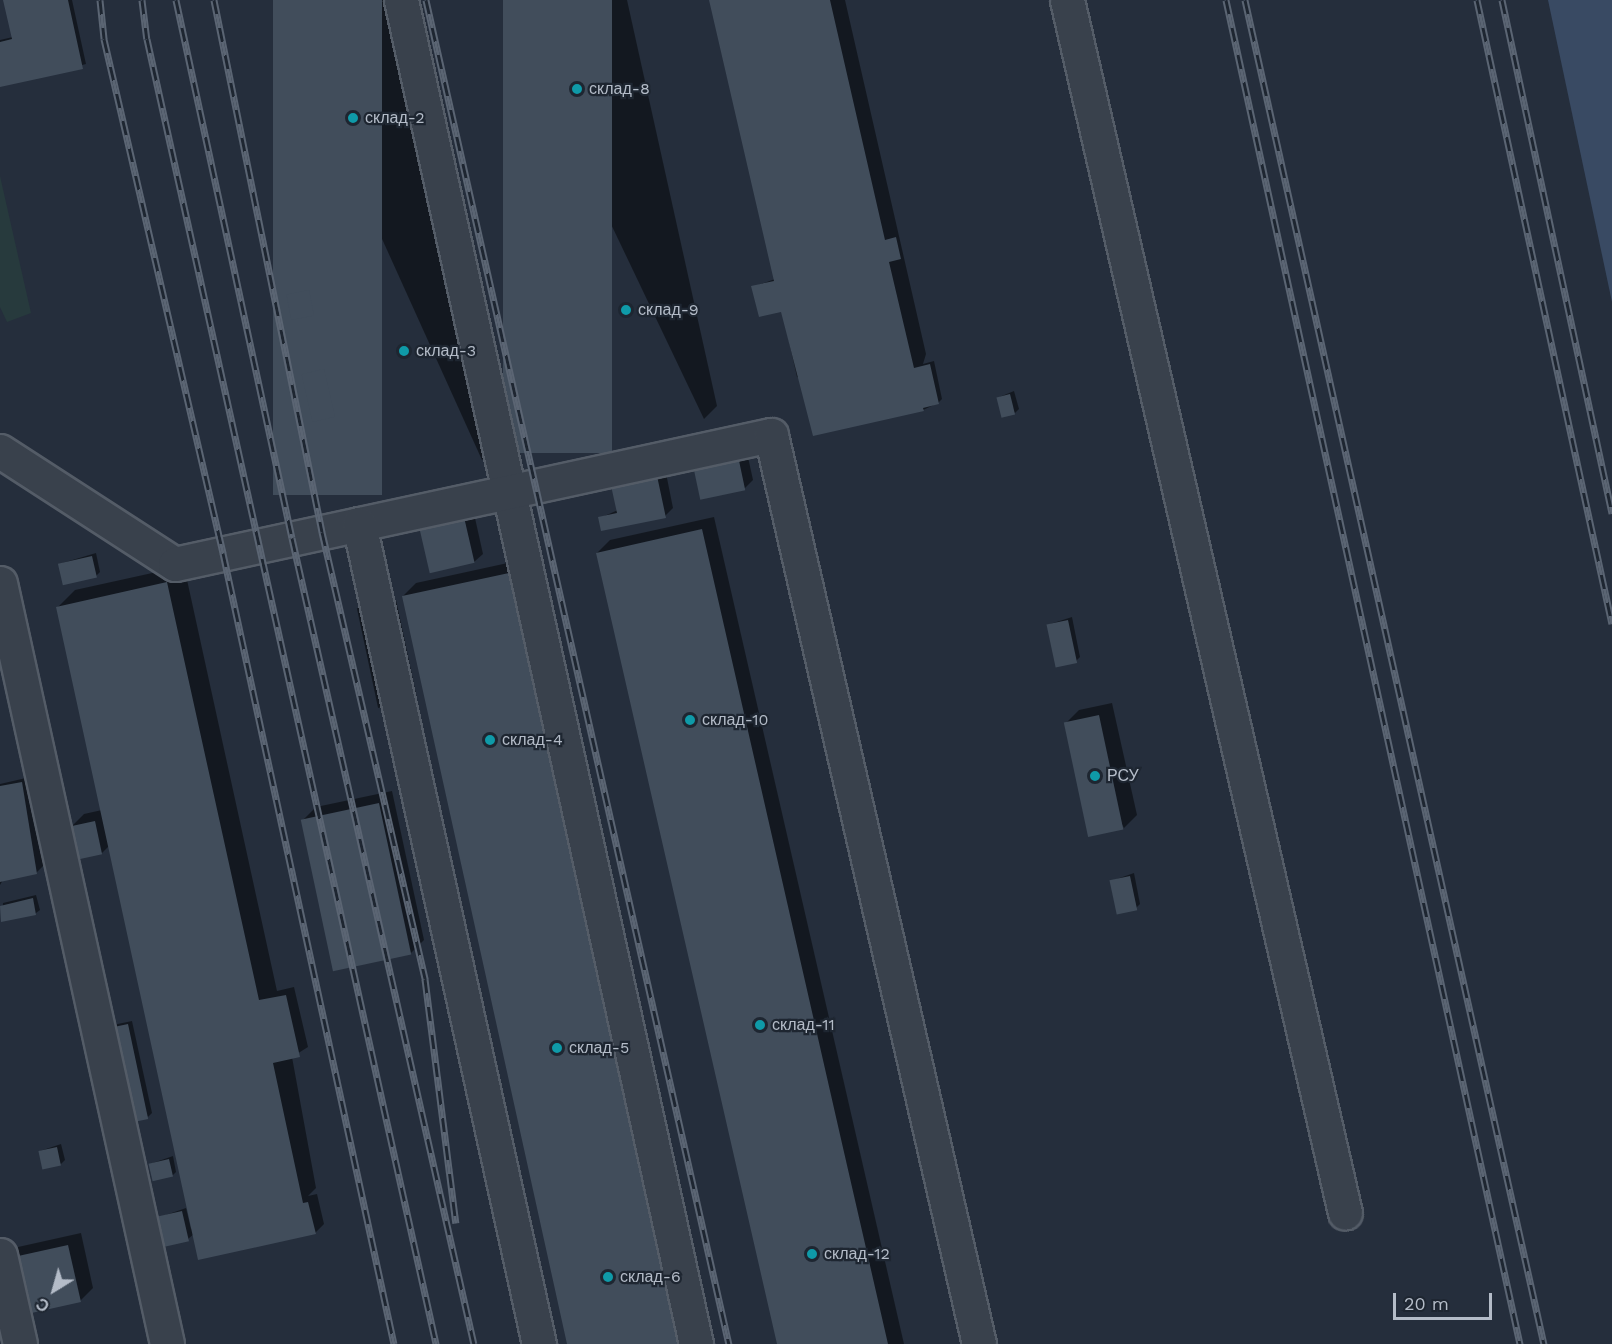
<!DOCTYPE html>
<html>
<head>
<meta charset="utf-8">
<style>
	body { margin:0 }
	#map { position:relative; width:1612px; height:1344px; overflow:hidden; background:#252e3c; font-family:"Work Sans",sans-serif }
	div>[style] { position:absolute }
	.green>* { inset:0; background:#273a3d }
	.water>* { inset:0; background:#394a63 }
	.shadow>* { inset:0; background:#0007; transform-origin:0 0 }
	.building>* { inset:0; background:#414d5b; transform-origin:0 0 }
	.roads { filter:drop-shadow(2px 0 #545c67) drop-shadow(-2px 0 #545c67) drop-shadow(0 2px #545c67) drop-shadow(0 -2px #545c67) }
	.minor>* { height:33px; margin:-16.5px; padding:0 16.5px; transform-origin:16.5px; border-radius:16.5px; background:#39414c }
	.rail>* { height:7px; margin-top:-3.5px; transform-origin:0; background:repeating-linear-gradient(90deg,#1e2631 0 14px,#5b6573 0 28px); box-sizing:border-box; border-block:2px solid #5b6573 }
	.dots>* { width:16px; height:16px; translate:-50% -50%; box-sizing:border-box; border:3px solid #1e2631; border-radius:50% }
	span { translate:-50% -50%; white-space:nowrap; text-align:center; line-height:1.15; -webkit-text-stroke:4.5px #1e2631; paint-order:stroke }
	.poi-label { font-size:16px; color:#b4bcc8 }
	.left { translate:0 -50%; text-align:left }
	.north { position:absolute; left:24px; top:1260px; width:60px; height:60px; -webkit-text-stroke:4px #1e2631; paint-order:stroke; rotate:217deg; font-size:16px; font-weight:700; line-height:24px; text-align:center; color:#b4bcc8 }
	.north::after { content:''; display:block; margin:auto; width:21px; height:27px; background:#b4bcc8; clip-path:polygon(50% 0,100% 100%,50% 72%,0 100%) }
	.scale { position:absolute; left:1393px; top:1293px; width:99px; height:27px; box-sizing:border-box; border:3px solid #b4bcc8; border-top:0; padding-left:8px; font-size:18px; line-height:21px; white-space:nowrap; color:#b4bcc8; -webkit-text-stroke:4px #1e2631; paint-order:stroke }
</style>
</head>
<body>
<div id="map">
	<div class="green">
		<i style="clip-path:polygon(0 176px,31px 313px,7px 322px,0 307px)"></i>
	</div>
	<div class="water">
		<i style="clip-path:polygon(1548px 0,1612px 0,1612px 302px)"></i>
	</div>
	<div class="shadow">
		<i style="clip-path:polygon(5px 0,72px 0,86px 64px,0 86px,0 40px,13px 37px)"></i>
		<i style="clip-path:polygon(274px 0,397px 0,495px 447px,482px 460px)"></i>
		<i style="clip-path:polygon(504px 0,627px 0,717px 406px,704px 419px)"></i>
		<i style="clip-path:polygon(711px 0,845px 0,926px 354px,923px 364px,934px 361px,942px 399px,938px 403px,923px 410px,797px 377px,782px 310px,753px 287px,775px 279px)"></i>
		<i style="clip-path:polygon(312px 287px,318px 311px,314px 315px,289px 295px)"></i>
		<i style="clip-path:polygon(328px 366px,338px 412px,334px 416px,304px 374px)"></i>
		<i style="clip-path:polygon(1014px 391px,1019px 409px,1015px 413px,997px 398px)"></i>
		<i style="clip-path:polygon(746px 448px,753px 480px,745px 488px,702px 498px)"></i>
		<i style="clip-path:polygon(664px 463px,673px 508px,665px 516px,600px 518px,618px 510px)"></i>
		<i style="clip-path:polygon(473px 509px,483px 554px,474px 562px,420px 527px)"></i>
		<i style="clip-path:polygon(714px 517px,904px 1344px,778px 1344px,597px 553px,610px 540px)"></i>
		<i style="clip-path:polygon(96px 553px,100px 572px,96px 576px,59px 564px)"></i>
		<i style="clip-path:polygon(522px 560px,694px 1344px,568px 1344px,403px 596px,416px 583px)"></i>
		<i style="clip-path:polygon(184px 566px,277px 991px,294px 987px,308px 1047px,292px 1057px,316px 1188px,308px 1196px,317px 1194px,324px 1224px,315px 1233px,194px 1234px,188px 1239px,160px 1217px,186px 1208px,191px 1229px,194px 1226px,110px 845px,102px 853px,71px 827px,84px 814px,102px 810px,58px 607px,75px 590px)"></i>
		<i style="left:396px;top:600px;width:102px;height:40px;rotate:78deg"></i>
		<i style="clip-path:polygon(1072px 617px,1080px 657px,1076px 661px,1047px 625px)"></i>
		<i style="clip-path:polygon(1112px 703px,1137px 815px,1124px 828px,1066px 723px,1079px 710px)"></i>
		<i style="clip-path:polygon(26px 778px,45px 864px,36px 873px,3px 880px,0 885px,0 784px)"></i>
		<i style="clip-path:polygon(392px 791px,424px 940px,411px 953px,303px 820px,316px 807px)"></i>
		<i style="clip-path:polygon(1134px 873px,1140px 904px,1136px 908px,1111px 881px)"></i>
		<i style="clip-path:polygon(36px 895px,40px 910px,36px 913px,2px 920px,3px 903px)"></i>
		<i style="clip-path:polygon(132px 1021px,152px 1113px,148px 1117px,89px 1030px)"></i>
		<i style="clip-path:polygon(61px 1144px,65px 1160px,61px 1164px,40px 1151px)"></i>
		<i style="clip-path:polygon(173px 1156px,176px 1172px,172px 1176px,150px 1164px)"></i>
		<i style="clip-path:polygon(81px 1233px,93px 1288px,80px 1301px,0 1251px)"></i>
	</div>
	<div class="building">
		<i style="clip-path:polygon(3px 0,68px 0,83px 69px,0 87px,0 42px,12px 39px)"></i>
		<i style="left:273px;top:0;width:109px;height:495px"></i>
		<i style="left:503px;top:0;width:109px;height:453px"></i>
		<i style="clip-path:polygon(709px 0,830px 0,885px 240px,896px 237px,901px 259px,889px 262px,914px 368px,930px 364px,939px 404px,923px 408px,924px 411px,813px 436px,781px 312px,759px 317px,751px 286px,774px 281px)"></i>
		<i style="left:309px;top:290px;width:26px;height:23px;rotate:79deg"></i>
		<i style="left:324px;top:369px;width:49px;height:23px;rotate:77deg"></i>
		<i style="left:1010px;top:394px;width:21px;height:14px;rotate:76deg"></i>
		<i style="left:738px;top:456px;width:35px;height:46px;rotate:78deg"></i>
		<i style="clip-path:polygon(656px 471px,666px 518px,601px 531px,598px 517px,617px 513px,610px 481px)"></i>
		<i style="left:464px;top:517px;width:47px;height:46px;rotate:77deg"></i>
		<i style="clip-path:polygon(702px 529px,841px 1139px,888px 1344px,777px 1344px,596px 553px)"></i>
		<i style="left:92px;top:556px;width:22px;height:35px;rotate:77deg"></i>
		<i style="clip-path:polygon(509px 573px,577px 884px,678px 1344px,567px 1344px,402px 596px)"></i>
		<i style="clip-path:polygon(167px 582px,259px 1000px,286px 995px,300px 1057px,273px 1063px,303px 1203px,308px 1202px,316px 1234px,198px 1260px,56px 607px)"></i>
		<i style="left:1068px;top:620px;width:44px;height:22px;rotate:78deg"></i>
		<i style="left:1099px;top:715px;width:117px;height:36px;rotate:78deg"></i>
		<i style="clip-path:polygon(22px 782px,37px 874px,0 882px,0 786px)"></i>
		<i style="left:379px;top:803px;width:155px;height:80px;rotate:78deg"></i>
		<i style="left:95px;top:821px;width:34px;height:26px;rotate:78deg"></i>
		<i style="left:1130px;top:876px;width:35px;height:21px;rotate:78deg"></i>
		<i style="clip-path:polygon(33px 898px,36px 915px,1px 922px,0 906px)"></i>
		<i style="left:128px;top:1024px;width:97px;height:45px;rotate:78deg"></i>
		<i style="left:57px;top:1147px;width:19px;height:19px;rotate:78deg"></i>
		<i style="left:169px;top:1159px;width:18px;height:21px;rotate:77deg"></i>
		<i style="left:182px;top:1211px;width:31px;height:25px;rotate:77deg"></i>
		<i style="clip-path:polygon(68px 1245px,81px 1302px,0 1320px,0 1260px)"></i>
	</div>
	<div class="roads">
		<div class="minor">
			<i style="left:401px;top:0;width:1376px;rotate:77.62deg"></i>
			<i style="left:1067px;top:0;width:1244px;rotate:77.09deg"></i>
			<i style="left:0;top:451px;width:208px;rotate:32.9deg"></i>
			<i style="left:175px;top:564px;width:610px;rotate:-12.21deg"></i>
			<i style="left:771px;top:435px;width:932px;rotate:77.11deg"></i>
			<i style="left:359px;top:524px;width:840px;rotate:77.62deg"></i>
			<i style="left:0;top:583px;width:779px;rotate:77.62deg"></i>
			<i style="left:0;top:1255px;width:91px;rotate:77.3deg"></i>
		</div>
	</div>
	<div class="rail">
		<i style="left:100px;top:0;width:39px;rotate:84deg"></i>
		<i style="left:104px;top:39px;width:528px;rotate:76.96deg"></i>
		<i style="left:223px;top:553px;width:809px;rotate:77.8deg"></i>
		<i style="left:142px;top:0;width:39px;rotate:83deg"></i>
		<i style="left:147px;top:39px;width:1337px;rotate:77.51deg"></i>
		<i style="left:176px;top:0;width:550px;rotate:77.83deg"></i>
		<i style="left:292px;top:538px;width:826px;rotate:77.28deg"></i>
		<i style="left:214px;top:0;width:543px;rotate:78.52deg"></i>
		<i style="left:322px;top:532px;width:459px;rotate:77deg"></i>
		<i style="left:425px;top:979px;width:246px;rotate:82.8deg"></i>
		<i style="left:426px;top:0;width:1378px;rotate:77.3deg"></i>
		<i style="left:1226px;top:0;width:1376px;rotate:77.66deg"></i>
		<i style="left:1245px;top:0;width:1377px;rotate:77.46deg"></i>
		<i style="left:1477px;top:0;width:638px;rotate:77.79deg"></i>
		<i style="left:1502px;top:0;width:525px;rotate:77.9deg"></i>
	</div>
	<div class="dots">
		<i style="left:577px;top:89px;background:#0f9aa8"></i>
		<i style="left:353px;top:118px;background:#0f9aa8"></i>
		<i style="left:626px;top:310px;background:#0f9aa8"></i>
		<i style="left:404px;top:351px;background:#0f9aa8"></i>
		<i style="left:690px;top:720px;background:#0f9aa8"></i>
		<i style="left:490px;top:740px;background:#0f9aa8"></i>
		<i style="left:1095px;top:776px;background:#0f9aa8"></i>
		<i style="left:760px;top:1025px;background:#0f9aa8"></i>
		<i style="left:557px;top:1048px;background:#0f9aa8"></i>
		<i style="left:812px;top:1254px;background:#0f9aa8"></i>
		<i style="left:608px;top:1277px;background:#0f9aa8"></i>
	</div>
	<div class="poi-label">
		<span class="left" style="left:589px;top:89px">склад-8</span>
		<span class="left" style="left:365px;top:118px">склад-2</span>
		<span class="left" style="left:638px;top:310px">склад-9</span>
		<span class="left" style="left:416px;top:351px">склад-3</span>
		<span class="left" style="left:702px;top:720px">склад-10</span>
		<span class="left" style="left:502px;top:740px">склад-4</span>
		<span class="left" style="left:1107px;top:776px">РСУ</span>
		<span class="left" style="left:772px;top:1025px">склад-11</span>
		<span class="left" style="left:569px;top:1048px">склад-5</span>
		<span class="left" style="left:824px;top:1254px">склад-12</span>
		<span class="left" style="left:620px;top:1277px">склад-6</span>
	</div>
	<div class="north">С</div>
	<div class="scale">20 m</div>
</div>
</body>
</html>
